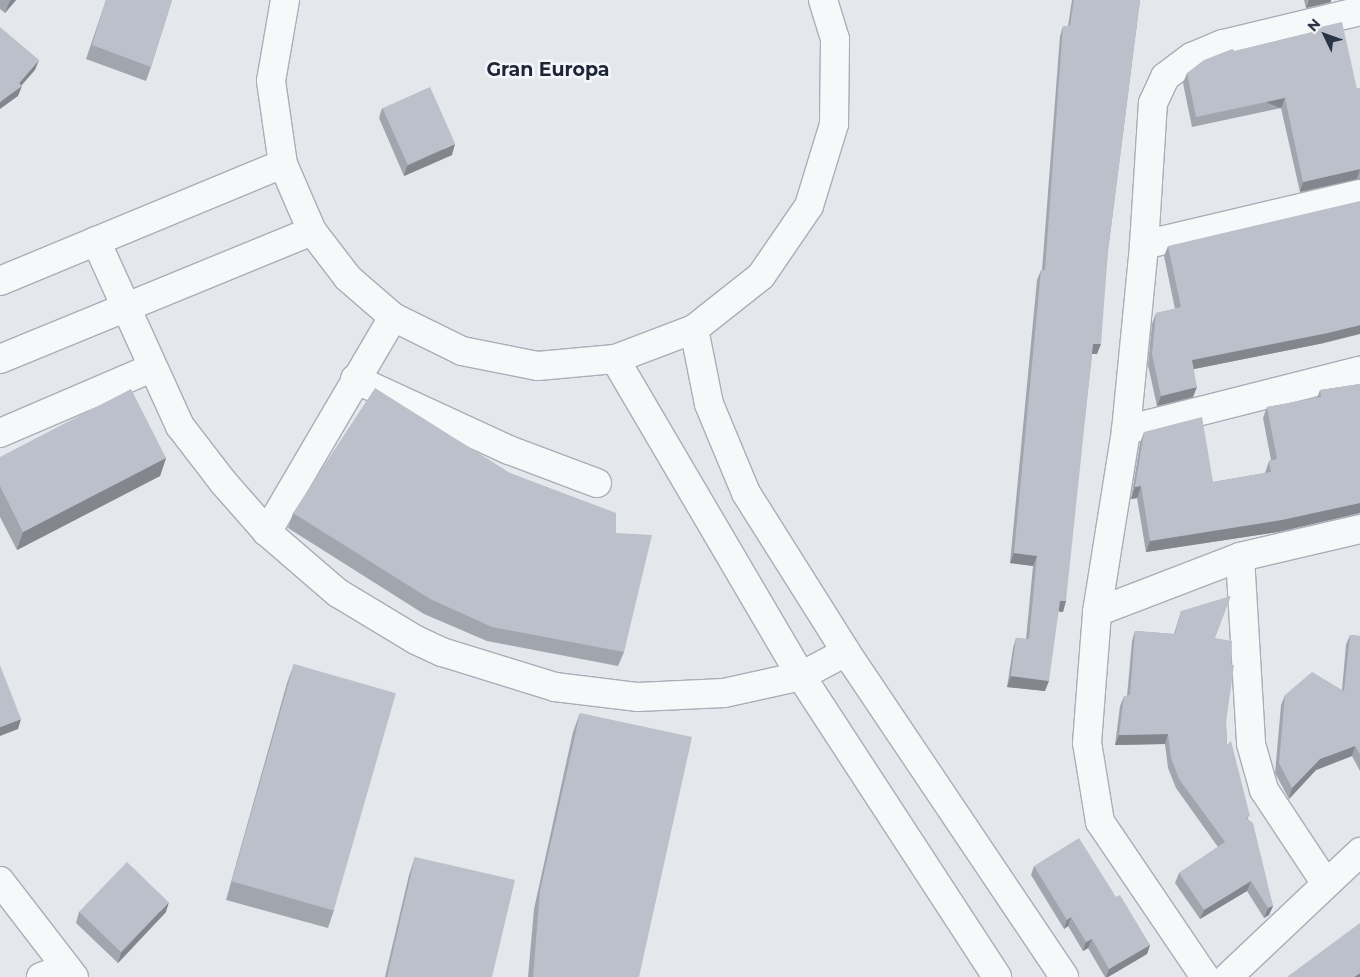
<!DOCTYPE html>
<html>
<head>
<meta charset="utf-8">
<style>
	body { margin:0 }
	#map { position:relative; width:1360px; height:977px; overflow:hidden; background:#e4e7ec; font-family:Montserrat,sans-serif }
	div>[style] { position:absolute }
	.roads { filter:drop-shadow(1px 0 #a9aeb7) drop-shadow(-1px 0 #a9aeb7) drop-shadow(0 1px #a9aeb7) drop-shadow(0 -1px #a9aeb7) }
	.minor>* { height:28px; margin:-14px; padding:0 14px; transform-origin:14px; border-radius:14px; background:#f7f8fa }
	.wall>* { inset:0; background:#a1a5ae }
	.shaded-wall>* { inset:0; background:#83868d; transform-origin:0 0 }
	.building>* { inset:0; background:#bbc0ca; transform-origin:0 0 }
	span { translate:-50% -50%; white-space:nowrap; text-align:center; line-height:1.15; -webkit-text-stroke:5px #f4f6f9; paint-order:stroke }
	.quarter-label { font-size:19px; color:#1d2536; font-weight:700 }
	.north { position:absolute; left:1300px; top:10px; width:50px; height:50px; -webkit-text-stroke:4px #f4f6f9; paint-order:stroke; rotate:312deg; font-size:14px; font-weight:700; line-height:20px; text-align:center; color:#2b3445 }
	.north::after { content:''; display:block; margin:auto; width:18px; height:22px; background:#2b3445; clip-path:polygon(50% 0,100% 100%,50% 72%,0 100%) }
</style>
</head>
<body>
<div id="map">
	<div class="roads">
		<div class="minor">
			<i style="left:285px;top:0;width:82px;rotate:99.8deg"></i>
			<i style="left:271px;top:81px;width:84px;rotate:81.8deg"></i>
			<i style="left:283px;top:164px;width:73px;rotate:66.6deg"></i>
			<i style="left:312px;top:231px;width:59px;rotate:52.5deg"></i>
			<i style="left:348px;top:278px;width:60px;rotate:40.9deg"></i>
			<i style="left:393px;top:317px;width:77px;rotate:26.2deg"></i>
			<i style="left:462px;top:351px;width:77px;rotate:11.2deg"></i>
			<i style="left:538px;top:366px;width:77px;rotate:-5.2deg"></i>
			<i style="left:615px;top:359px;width:85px;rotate:-20.8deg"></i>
			<i style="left:694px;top:329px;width:85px;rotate:-38.3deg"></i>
			<i style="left:761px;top:276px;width:85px;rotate:-55.6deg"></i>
			<i style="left:809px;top:206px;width:86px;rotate:-73deg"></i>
			<i style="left:834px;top:124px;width:85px;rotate:-89.3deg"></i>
			<i style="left:835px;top:39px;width:41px;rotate:-107.1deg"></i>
			<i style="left:96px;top:241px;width:203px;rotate:65.6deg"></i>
			<i style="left:180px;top:426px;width:71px;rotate:52.5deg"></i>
			<i style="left:223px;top:482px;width:67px;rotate:48.7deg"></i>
			<i style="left:267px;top:532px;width:94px;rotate:40.7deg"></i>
			<i style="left:338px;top:593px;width:91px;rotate:31.1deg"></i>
			<i style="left:416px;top:640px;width:29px;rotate:25deg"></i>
			<i style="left:442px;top:652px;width:118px;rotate:17.2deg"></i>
			<i style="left:555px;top:687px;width:84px;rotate:6.9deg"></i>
			<i style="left:638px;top:697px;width:86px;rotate:-2.7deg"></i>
			<i style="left:724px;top:693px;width:79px;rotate:-12.4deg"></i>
			<i style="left:801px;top:676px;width:51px;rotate:-28.1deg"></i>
			<i style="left:1144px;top:245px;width:222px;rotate:-13.3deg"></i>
			<i style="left:0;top:281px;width:306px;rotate:-22.5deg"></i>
			<i style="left:694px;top:329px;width:76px;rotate:78.7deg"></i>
			<i style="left:709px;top:404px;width:96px;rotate:67.4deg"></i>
			<i style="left:746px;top:493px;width:188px;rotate:57.8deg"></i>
			<i style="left:846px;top:652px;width:391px;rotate:56.1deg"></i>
			<i style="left:0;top:359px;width:337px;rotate:-22.3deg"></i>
			<i style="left:615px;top:359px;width:368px;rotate:59.6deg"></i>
			<i style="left:801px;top:676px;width:359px;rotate:56.9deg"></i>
			<i style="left:355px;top:379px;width:170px;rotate:24.8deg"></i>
			<i style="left:509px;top:450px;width:94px;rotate:20.6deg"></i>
			<i style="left:1126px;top:430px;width:241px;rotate:-14.2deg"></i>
			<i style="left:0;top:433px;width:165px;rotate:-23.2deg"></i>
			<i style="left:267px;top:532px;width:249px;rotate:-59.6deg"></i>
			<i style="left:1240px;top:557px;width:187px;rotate:86.6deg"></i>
			<i style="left:1251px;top:744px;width:48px;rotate:74.2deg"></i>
			<i style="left:1264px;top:790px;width:110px;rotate:56.5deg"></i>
			<i style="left:1097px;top:612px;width:153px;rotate:-21deg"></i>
			<i style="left:1240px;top:557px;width:123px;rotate:-13.1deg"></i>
			<i style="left:0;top:881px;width:121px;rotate:52.4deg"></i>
			<i style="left:41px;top:977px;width:27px;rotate:-20deg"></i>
			<i style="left:1205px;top:977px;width:187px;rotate:-124.1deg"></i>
			<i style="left:1100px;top:822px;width:80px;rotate:-99.3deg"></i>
			<i style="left:1087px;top:743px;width:131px;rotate:-85.6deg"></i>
			<i style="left:1097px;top:612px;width:184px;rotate:-80.9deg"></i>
			<i style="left:1126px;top:430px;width:186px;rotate:-84.4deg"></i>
			<i style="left:1144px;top:245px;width:142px;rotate:-86.4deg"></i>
			<i style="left:1153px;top:103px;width:29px;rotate:-65deg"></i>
			<i style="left:1165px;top:77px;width:34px;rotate:-37deg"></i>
			<i style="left:1192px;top:57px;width:34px;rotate:-23deg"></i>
			<i style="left:1223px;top:44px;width:141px;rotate:-13.5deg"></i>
			<i style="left:1228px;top:977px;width:182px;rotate:-43.4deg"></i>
		</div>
	</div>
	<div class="wall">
		<i style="clip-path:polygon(0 0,16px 0,5px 13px,0 9px)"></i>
		<i style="clip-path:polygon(106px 0,172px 0,151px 67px,146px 81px,86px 59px)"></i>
		<i style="clip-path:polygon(1072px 0,1140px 0,1108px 251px,1097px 354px,1092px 354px,1063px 612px,1058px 611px,1045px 691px,1007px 687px,1013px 648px,1016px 638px,1026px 639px,1033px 566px,1010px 563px,1037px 280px,1041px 270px,1042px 270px,1060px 36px,1063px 26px,1068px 26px)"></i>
		<i style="clip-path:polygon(1304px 0,1331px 0,1331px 2px,1306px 8px)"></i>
		<i style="clip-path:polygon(1316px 28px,1357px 89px,1360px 88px,1360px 180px,1357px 179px,1300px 192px,1281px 108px,1192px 127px,1183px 83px,1187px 73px,1235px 51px,1314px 32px)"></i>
		<i style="clip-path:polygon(382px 108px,452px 155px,404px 176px,379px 118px)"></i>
		<i style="clip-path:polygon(1168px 246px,1324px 343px,1194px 369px,1193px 397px,1157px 406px,1148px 365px,1152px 324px,1156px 313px,1175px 309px,1164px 256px)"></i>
		<i style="clip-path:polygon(1360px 384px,1360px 513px,1278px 532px,1146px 552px,1137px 498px,1131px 499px,1140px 443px,1144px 432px,1213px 482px,1265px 473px,1269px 461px,1271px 460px,1263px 418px,1267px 407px,1317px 398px,1320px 390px)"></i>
		<i style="clip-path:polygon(0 457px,166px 458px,160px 476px,17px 550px,0 517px)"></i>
		<i style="clip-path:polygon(510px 473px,616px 533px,624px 652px,618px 666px,487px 641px,424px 614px,288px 528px,293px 513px)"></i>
		<i style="clip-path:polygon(1181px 611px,1215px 638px,1226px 723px,1227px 745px,1273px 906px,1269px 915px,1264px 918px,1247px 891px,1200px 919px,1175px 883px,1179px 873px,1218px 847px,1176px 788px,1168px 768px,1165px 744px,1115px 745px,1120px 706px,1124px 696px,1127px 696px,1132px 641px,1135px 631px,1174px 634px)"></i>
		<i style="clip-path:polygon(1350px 635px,1360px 636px,1360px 771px,1352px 756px,1316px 770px,1289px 799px,1275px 773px,1281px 705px,1285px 695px,1342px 690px,1346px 645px)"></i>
		<i style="clip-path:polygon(294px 664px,334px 910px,328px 928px,226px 900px,287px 683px)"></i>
		<i style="clip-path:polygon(580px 713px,639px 977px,528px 977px,534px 909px,573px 732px)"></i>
		<i style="clip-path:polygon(415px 857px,492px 977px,385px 977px,409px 875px)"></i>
		<i style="clip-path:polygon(1034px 866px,1116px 897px,1150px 945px,1147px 954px,1108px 977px,1105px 977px,1088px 948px,1083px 951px,1068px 926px,1064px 929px,1031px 875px)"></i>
		<i style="clip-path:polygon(79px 912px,166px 912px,118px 963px,76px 923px)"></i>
	</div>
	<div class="shaded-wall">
		<i style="clip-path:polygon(11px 0,16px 0,5px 13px,9px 3px)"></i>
		<i style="clip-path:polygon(1309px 0,1331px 0,1331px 2px,1306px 8px)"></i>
		<i style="clip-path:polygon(39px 60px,35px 70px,21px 86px,22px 86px,18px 96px,0 109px,0 102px,19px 83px)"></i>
		<i style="left:1285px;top:98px;width:11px;height:91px;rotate:112deg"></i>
		<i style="clip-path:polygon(455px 144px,452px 155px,404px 176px,407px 166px)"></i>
		<i style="clip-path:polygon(1360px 169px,1357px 179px,1300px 192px,1303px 182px)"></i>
		<i style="clip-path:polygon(1360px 325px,1360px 334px,1324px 343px,1189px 370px,1192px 360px)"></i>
		<i style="clip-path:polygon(1093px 344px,1101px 344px,1097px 354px,1090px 354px)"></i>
		<i style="clip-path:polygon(1197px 387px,1193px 397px,1157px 406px,1161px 396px)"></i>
		<i style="clip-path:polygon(166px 458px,160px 476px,17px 550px,23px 532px)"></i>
		<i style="clip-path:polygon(1141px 486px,1137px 498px,1131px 499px,1135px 487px)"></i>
		<i style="clip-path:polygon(1360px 503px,1360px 513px,1278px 532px,1146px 552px,1150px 541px)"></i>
		<i style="clip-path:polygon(1014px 553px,1037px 556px,1033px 566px,1010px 563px)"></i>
		<i style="clip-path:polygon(1060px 601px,1066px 601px,1063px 612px,1056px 611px)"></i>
		<i style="clip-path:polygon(1011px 676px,1049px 681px,1045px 691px,1007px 687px)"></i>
		<i style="clip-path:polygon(21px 719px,18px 729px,0 736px,0 727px)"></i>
		<i style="clip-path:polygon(1168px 734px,1165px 744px,1115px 745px,1119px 735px)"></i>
		<i style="clip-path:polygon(1355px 746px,1352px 756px,1316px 770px,1289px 799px,1292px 788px,1320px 759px)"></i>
		<i style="clip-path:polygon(1251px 881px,1247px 891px,1200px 919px,1204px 910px)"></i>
		<i style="clip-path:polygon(169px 902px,166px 912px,118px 963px,121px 953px)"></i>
		<i style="clip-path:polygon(1273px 906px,1269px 915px,1264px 918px,1268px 908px)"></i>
		<i style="clip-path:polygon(1071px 917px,1068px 926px,1064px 929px,1067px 920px)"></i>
		<i style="clip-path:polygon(1092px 939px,1088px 948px,1083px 951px,1086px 942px)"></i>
		<i style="clip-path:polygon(1150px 945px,1147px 954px,1108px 977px,1106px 977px,1109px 969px)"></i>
		<i style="clip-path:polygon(1360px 973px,1360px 977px,1354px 977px)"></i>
	</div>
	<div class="building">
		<i style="clip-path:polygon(106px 0,172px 0,151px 67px,92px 45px)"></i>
		<i style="clip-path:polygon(1074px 0,1140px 0,1108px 251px,1101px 344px,1093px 344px,1066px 601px,1060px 601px,1049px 681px,1011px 676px,1016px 638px,1029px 639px,1037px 556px,1014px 553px,1041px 270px,1045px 270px,1063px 26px,1070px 26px)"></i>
		<i style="clip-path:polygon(1342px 22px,1357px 89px,1360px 88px,1360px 169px,1303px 182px,1285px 98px,1196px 117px,1187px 73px,1204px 60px,1232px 49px,1235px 51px,1316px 31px,1316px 28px)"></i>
		<i style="clip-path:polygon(0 27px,39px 60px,19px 83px,22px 86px,0 102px)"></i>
		<i style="left:430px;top:87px;width:62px;height:52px;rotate:66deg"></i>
		<i style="clip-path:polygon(1360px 201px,1360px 325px,1328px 333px,1192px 360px,1197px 387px,1161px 396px,1152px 354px,1156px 313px,1181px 307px,1168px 246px)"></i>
		<i style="clip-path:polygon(1360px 384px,1360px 503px,1282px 520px,1150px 541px,1141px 486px,1135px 487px,1144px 432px,1202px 417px,1213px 482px,1271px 472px,1269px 461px,1277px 459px,1267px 407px,1321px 397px,1320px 390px)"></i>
		<i style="clip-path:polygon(375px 388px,510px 473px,616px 513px,616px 533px,652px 535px,624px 652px,492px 627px,430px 599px,293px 513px)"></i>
		<i style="clip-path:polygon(131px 389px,166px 458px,23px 532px,0 486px,0 457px)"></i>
		<i style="clip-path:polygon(1231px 596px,1215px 638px,1232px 641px,1231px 665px,1234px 665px,1226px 723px,1227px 745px,1231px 741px,1250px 816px,1246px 818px,1253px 823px,1273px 906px,1268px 908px,1251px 881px,1204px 910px,1179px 873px,1225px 842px,1179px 779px,1171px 758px,1168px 734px,1119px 735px,1124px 696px,1130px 695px,1135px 631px,1175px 634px,1181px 611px)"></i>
		<i style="clip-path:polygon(1350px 635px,1360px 636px,1360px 754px,1355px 746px,1320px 759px,1292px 788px,1279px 763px,1285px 695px,1312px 672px,1344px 691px)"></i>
		<i style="left:294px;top:664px;width:106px;height:226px;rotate:16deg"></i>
		<i style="clip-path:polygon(0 665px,21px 719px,0 727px)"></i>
		<i style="clip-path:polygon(580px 713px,692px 737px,639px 977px,533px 977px,540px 891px)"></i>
		<i style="clip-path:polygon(1079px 838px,1116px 897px,1120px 895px,1150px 945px,1109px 969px,1092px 939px,1086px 942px,1071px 917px,1067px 920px,1034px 866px)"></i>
		<i style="clip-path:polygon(415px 857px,515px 880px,492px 977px,387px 977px)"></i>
		<i style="left:127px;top:862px;width:58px;height:69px;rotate:44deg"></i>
		<i style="clip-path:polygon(1360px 923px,1360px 973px,1354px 977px,1287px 977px)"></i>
	</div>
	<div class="quarter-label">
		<span style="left:548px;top:70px">Gran Europa</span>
	</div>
	<div class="north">N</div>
</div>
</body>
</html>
